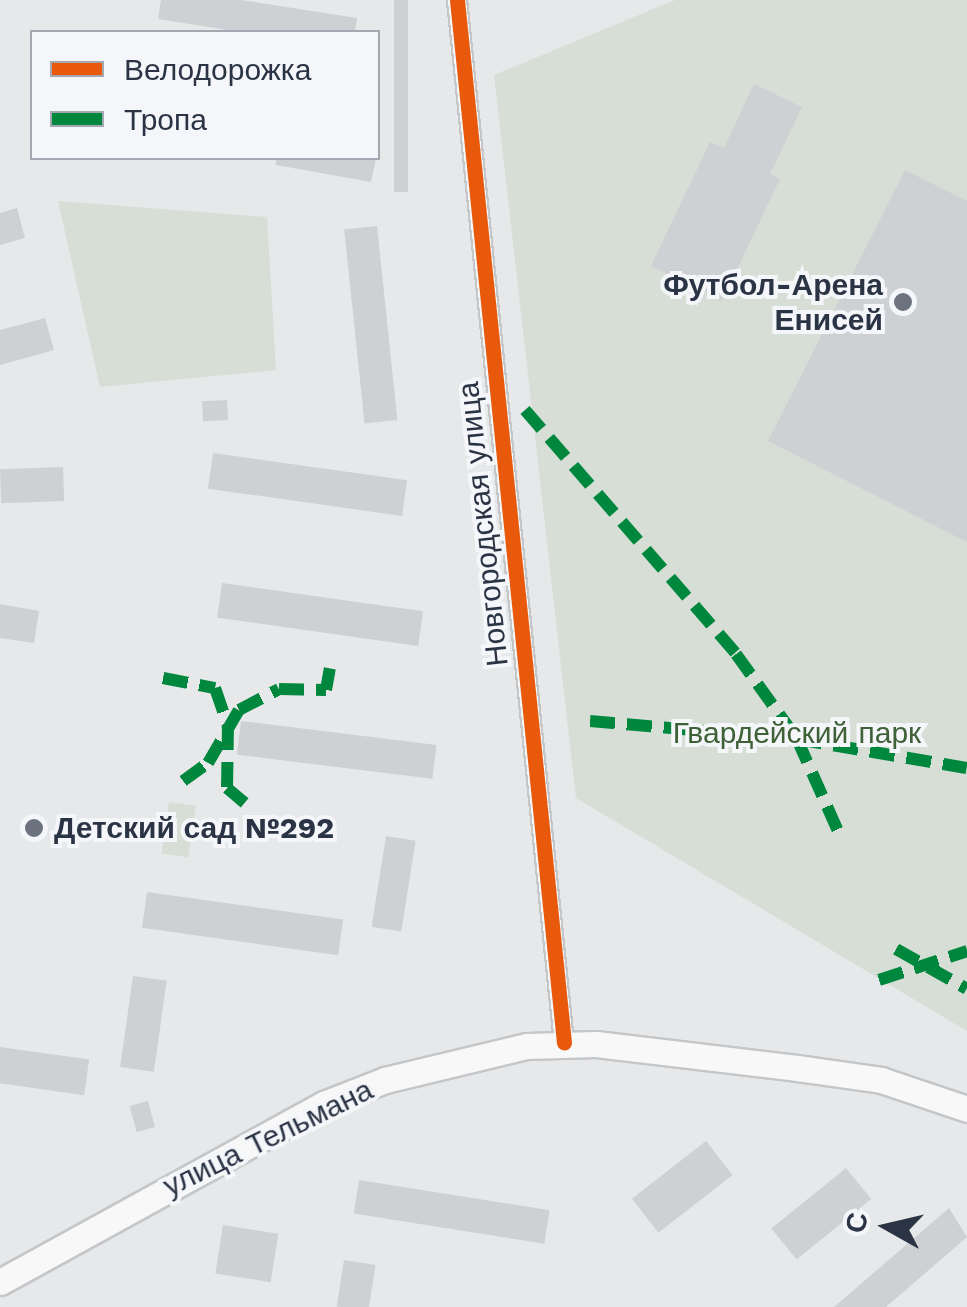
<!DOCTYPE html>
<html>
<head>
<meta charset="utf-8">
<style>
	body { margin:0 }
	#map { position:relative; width:967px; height:1307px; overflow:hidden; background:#e6e8ea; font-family:"Work Sans",sans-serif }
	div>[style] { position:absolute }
	.green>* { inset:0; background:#d6ded6; transform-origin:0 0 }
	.building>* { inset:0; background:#ced0d3; transform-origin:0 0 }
	.roads { filter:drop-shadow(2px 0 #c4c6c8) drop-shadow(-2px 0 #c4c6c8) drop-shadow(0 2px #c4c6c8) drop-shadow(0 -2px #c4c6c8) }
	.minor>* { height:18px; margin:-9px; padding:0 9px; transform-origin:9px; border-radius:9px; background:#f5f6f7 }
	.secondary>* { height:25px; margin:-12.5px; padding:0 12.5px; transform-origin:12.5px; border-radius:12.5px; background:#f8f8f8 }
	.quiet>* { height:12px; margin-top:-6px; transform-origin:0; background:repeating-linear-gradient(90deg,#00873e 0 25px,transparent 0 37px) }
	.cycleway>* { height:15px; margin:-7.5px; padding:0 7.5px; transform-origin:7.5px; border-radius:7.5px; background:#e8590c }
	.dots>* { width:28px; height:28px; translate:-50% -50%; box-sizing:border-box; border:5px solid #f4f6f9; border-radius:50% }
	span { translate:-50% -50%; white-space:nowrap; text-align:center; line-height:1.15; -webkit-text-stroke:8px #f4f6f9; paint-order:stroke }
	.poi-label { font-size:30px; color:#2b3445; font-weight:700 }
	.right { translate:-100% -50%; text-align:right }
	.left { translate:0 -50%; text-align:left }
	.street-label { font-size:30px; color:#2b3445 }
	.park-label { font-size:30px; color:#3f6138 }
	.legend { position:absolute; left:30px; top:30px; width:350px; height:130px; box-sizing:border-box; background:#f4f6f9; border:2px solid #a4a8b1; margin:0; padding:12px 18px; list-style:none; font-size:30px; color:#2b3445 }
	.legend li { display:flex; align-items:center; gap:20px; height:50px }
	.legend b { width:50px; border:2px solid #a4a8b1 }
	.north { position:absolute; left:837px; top:1177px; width:100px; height:100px; -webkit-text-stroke:8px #f4f6f9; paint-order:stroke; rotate:278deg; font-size:28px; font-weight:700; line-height:40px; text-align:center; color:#2b3445 }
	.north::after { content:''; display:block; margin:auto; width:35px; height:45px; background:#2b3445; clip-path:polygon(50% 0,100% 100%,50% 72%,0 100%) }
</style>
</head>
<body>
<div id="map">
	<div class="green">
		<i style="clip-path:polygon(675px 0,967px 0,967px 1031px,576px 798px,494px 75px)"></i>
		<i style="clip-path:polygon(58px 201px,267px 217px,276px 370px,100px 387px)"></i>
		<i style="left:169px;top:802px;width:27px;height:52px;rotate:8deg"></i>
	</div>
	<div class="building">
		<i style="clip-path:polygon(161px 0,241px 0,357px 18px,355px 32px,240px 32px,158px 19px)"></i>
		<i style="left:394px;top:0;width:14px;height:192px"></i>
		<i style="clip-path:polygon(754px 84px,802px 107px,770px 174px,780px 179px,722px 301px,651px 266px,710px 142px,724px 148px)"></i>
		<i style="clip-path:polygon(276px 158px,376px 158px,371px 182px,276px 165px)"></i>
		<i style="clip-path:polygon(905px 170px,967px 201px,967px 542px,768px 441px)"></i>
		<i style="clip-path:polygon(17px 208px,25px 238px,0 245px,0 213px)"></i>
		<i style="left:377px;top:226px;width:195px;height:33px;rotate:84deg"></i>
		<i style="clip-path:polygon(45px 318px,54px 350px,0 365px,0 330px)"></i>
		<i style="left:227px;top:400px;width:20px;height:25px;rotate:87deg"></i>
		<i style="left:213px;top:453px;width:196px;height:36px;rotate:8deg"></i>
		<i style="left:63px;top:467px;width:34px;height:63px;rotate:88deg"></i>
		<i style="left:222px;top:583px;width:203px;height:35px;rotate:8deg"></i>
		<i style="clip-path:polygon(0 604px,39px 611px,34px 643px,0 638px)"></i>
		<i style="left:241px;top:721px;width:197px;height:34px;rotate:7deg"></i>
		<i style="left:386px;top:836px;width:30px;height:92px;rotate:9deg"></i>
		<i style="left:147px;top:892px;width:198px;height:36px;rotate:8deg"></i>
		<i style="left:133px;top:976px;width:34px;height:92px;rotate:8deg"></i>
		<i style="left:0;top:1047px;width:90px;height:36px;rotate:8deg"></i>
		<i style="left:148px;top:1101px;width:27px;height:19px;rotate:75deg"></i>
		<i style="left:706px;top:1141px;width:43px;height:94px;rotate:52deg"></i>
		<i style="left:846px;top:1168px;width:40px;height:96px;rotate:51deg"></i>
		<i style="left:359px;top:1180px;width:193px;height:34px;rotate:9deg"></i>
		<i style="clip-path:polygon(949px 1208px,967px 1237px,886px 1307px,834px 1307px)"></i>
		<i style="left:223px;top:1225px;width:56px;height:49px;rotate:9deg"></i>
		<i style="left:344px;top:1260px;width:32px;height:47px;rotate:9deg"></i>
	</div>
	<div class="roads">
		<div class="minor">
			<i style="left:457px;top:0;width:1048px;rotate:84.14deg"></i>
		</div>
		<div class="secondary">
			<i style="left:0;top:1282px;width:370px;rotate:-28.8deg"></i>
			<i style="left:324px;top:1104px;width:66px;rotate:-21.5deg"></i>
			<i style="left:385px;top:1080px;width:146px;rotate:-13.5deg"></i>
			<i style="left:527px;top:1046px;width:69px;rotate:-1.7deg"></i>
			<i style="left:596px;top:1044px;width:202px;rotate:6.8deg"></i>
			<i style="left:797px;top:1068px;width:85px;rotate:8.1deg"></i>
			<i style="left:881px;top:1080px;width:91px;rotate:18.6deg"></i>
		</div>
	</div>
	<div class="quiet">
		<i style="left:525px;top:410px;width:323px;rotate:49.1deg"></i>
		<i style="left:736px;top:654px;width:105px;rotate:54.3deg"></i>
		<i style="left:797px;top:739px;width:108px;rotate:66deg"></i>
		<i style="left:163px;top:678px;width:53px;rotate:10.9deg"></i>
		<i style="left:215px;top:688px;width:39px;rotate:71deg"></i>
		<i style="left:228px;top:725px;width:63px;rotate:90.9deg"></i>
		<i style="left:227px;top:788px;width:23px;rotate:40deg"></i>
		<i style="left:590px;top:721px;width:208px;rotate:5deg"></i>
		<i style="left:797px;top:739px;width:172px;rotate:9.7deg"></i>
		<i style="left:183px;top:781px;width:31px;rotate:-36deg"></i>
		<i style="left:208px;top:763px;width:61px;rotate:-59.7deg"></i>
		<i style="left:239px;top:710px;width:45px;rotate:-27.7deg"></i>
		<i style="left:279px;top:689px;width:47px;rotate:1.2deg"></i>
		<i style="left:326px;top:690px;width:22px;rotate:-80deg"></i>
		<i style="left:896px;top:949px;width:81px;rotate:29.4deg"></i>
		<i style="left:879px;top:980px;width:93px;rotate:-18.2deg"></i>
	</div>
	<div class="cycleway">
		<i style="left:457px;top:0;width:1048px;rotate:84.14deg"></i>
	</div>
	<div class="dots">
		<i style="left:903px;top:302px;background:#6c737f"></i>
		<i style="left:34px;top:828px;background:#6c737f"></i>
	</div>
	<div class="poi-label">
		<span class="right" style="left:883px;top:302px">Футбол-Арена<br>Енисей</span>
		<span class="left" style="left:54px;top:828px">Детский сад №292</span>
	</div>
	<div class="street-label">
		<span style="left:483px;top:524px;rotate:-96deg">Новгородская улица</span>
		<span style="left:268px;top:1138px;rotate:-26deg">улица Тельмана</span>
	</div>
	<div class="park-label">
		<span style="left:797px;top:733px">Гвардейский парк</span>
	</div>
	<ul class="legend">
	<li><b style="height:12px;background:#e8590c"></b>Велодорожка</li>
	<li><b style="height:12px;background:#00873e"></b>Тропа</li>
	</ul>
	<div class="north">С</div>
</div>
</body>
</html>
